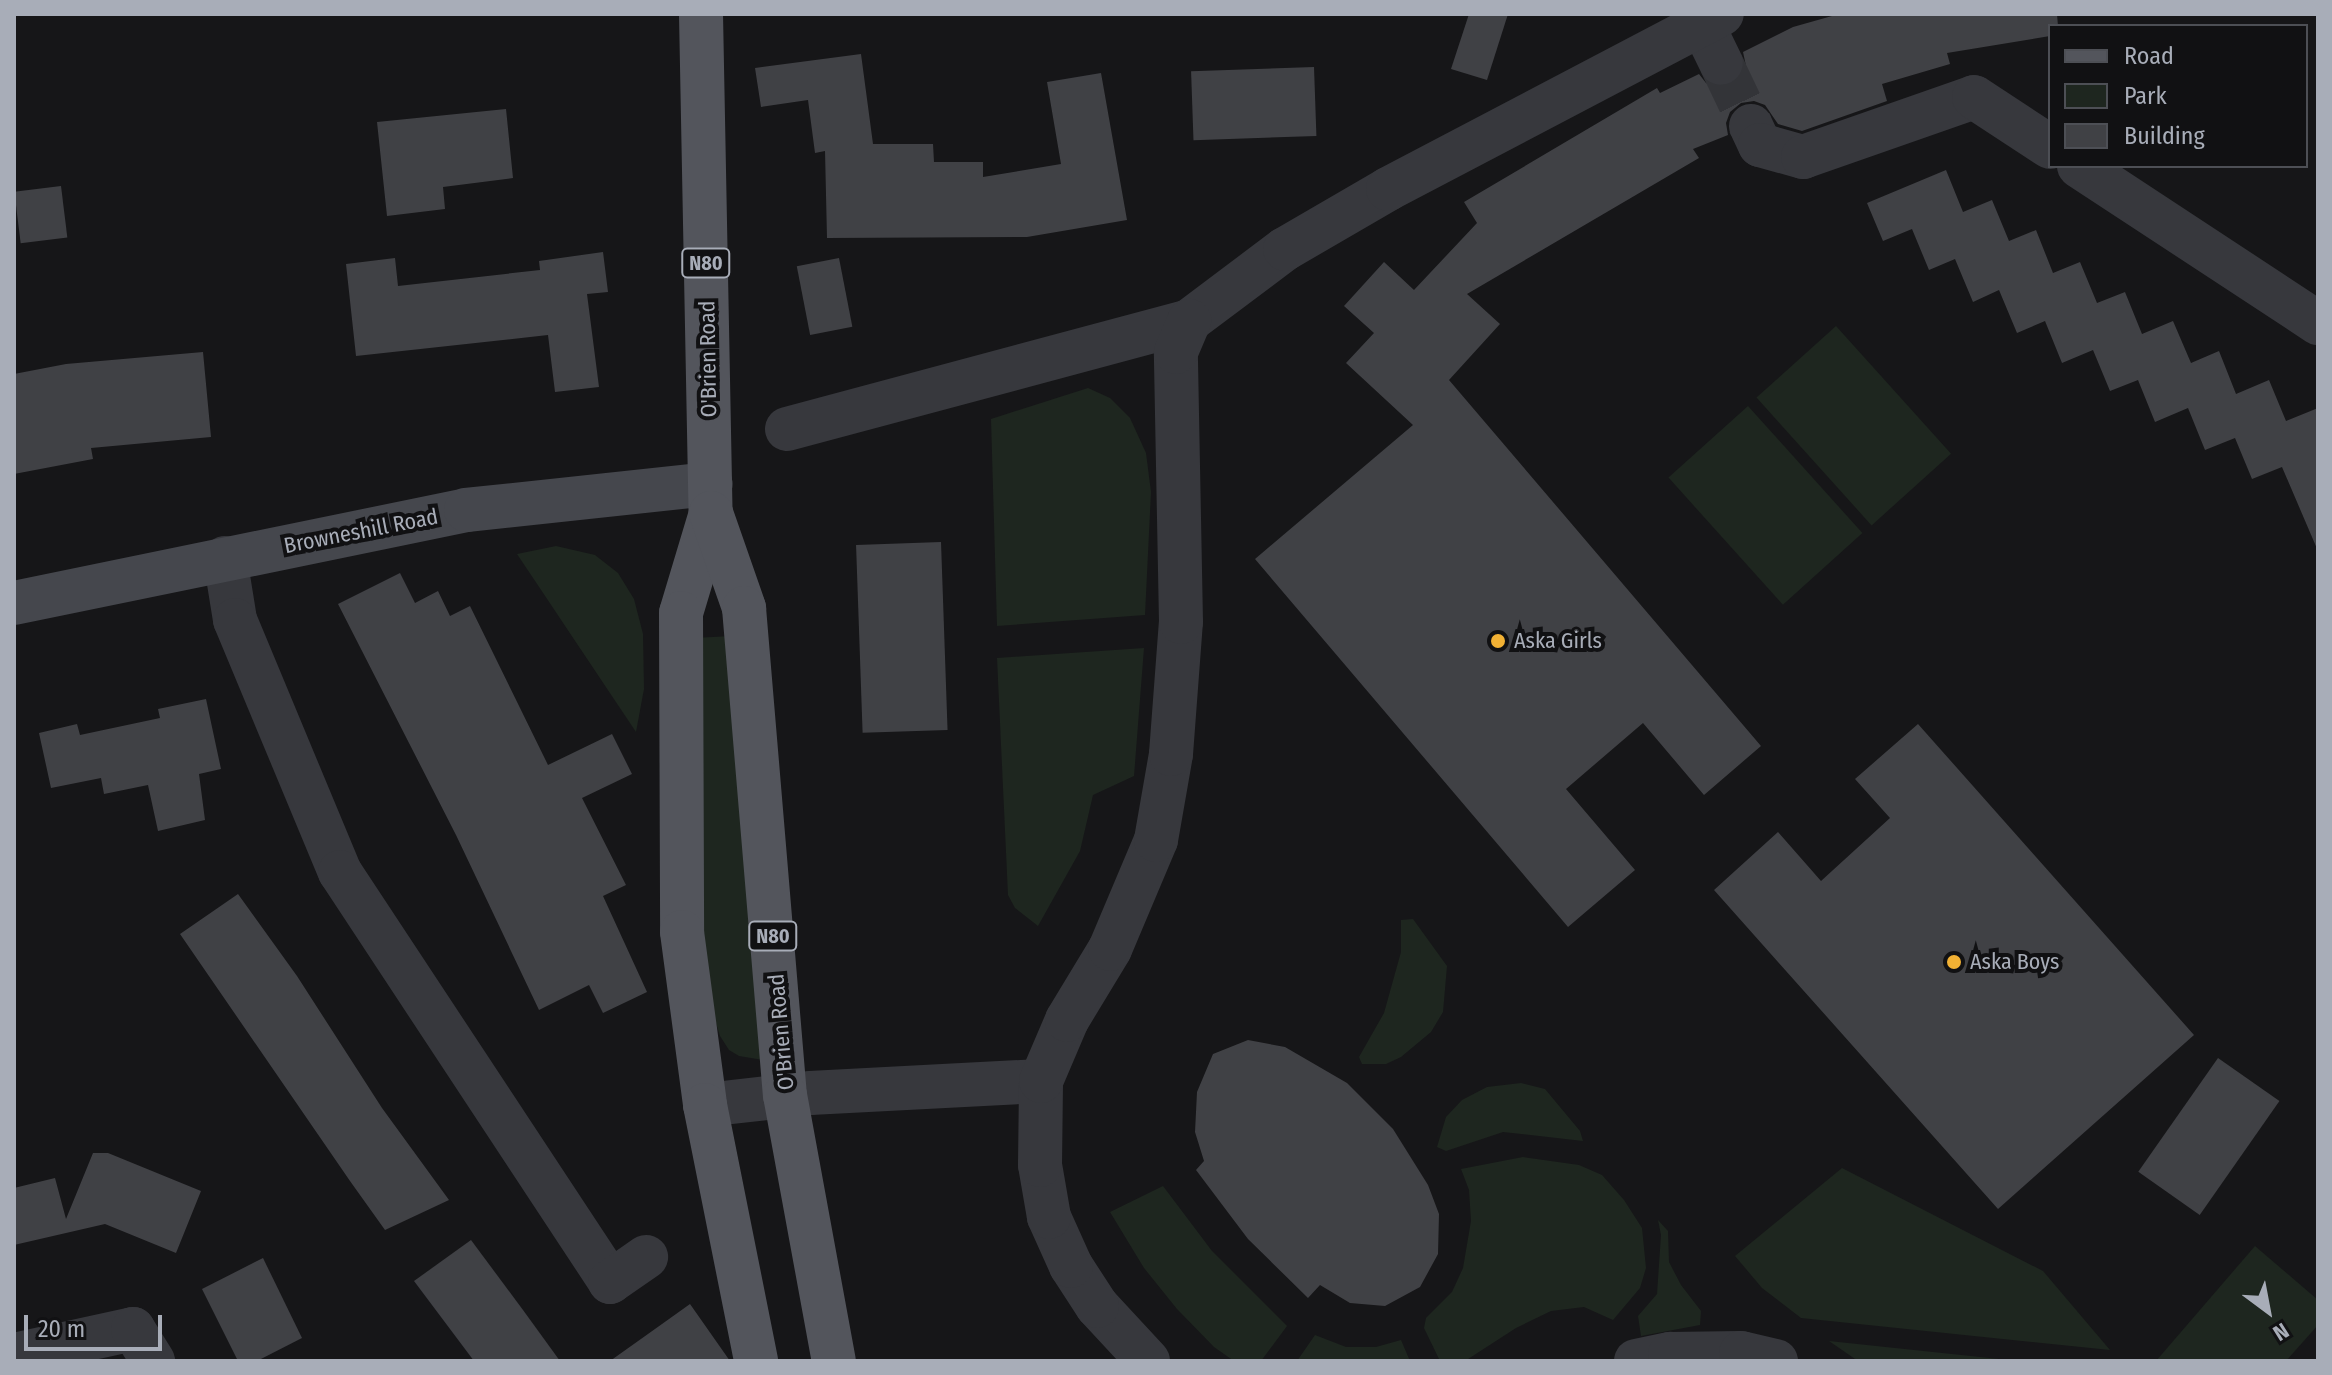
<!DOCTYPE html>
<html>
<head>
<meta charset="utf-8">
<style>
	body { margin:0 }
	#map { position:relative; width:2332px; height:1375px; overflow:hidden; background:#161618; font-family:"Fira Sans Condensed",sans-serif }
	div>[style] { position:absolute }
	.green>* { inset:0; background:#1e261f; transform-origin:0 0 }
	.building>* { inset:0; background:#404145; transform-origin:0 0 }
	.street-tunnel>* { height:44px; margin-top:-22px; transform-origin:0; background:repeating-linear-gradient(90deg,#333438 0 44px,transparent 0 66px) }
	.street>* { height:44px; margin:-22px; padding:0 22px; transform-origin:22px; border-radius:22px; background:#37383d }
	.secondary>* { height:44px; margin:-22px; padding:0 22px; transform-origin:22px; border-radius:22px; background:#45474d }
	.primary>* { height:44px; margin:-22px; padding:0 22px; transform-origin:22px; border-radius:22px; background:#53555c }
	.dots>* { width:22px; height:22px; translate:-50% -50%; box-sizing:border-box; border:4px solid #111113; border-radius:50% }
	span { translate:-50% -50%; white-space:nowrap; text-align:center; line-height:1.15; -webkit-text-stroke:8px #111113; paint-order:stroke }
	.shield-label span { padding:2px 6px; background:#111113; border:2px solid; border-radius:6px; -webkit-text-stroke-width:0 }
	.shield-label { font-size:20px; color:#a8adb8; font-weight:700 }
	.street-label { font-size:22px; color:#a8adb8 }
	.poi-label { font-size:22px; color:#a8adb8 }
	.left { translate:0 -50%; text-align:left }
	.frame { position:absolute; inset:0; border:16px solid #a8adb8; pointer-events:none }
	.legend { position:absolute; left:2048px; top:24px; width:260px; height:144px; box-sizing:border-box; background:#111113; border:2px solid #4d4f55; margin:0; padding:10px 14px; list-style:none; font-size:24px; color:#a8adb8 }
	.legend li { display:flex; align-items:center; gap:16px; height:40px }
	.legend b { width:40px; border:2px solid #4d4f55 }
	.north { position:absolute; left:2228px; top:1271px; width:80px; height:80px; -webkit-text-stroke:6px #111113; paint-order:stroke; rotate:148deg; font-size:22px; font-weight:700; line-height:32px; text-align:center; color:#a8adb8 }
	.north::after { content:''; display:block; margin:auto; width:28px; height:36px; background:#a8adb8; clip-path:polygon(50% 0,100% 100%,50% 72%,0 100%) }
	.scale { position:absolute; left:24px; top:1315px; width:138px; height:36px; box-sizing:border-box; border:4px solid #a8adb8; border-top:0; padding-left:10px; font-size:24px; line-height:28px; white-space:nowrap; color:#a8adb8; -webkit-text-stroke:6px #111113; paint-order:stroke }
</style>
</head>
<body>
<div id="map">
	<div class="green">
		<i style="left:1836px;top:326px;width:172px;height:107px;rotate:48deg"></i>
		<i style="clip-path:polygon(1088px 388px,1110px 398px,1130px 418px,1146px 453px,1151px 492px,1145px 615px,997px 626px,991px 419px)"></i>
		<i style="left:1748px;top:406px;width:171px;height:107px;rotate:48deg"></i>
		<i style="clip-path:polygon(556px 546px,595px 555px,618px 573px,634px 599px,643px 634px,644px 689px,636px 732px,517px 554px)"></i>
		<i style="clip-path:polygon(732px 636px,763px 1060px,739px 1056px,729px 1050px,720px 1036px,712px 1010px,697px 900px,694px 638px)"></i>
		<i style="clip-path:polygon(1144px 648px,1134px 776px,1093px 795px,1080px 851px,1038px 926px,1015px 908px,1008px 895px,997px 658px)"></i>
		<i style="clip-path:polygon(1413px 919px,1447px 966px,1443px 1012px,1431px 1032px,1401px 1057px,1386px 1064px,1362px 1064px,1359px 1057px,1384px 1013px,1401px 952px,1401px 920px)"></i>
		<i style="clip-path:polygon(1521px 1083px,1545px 1089px,1580px 1131px,1583px 1141px,1503px 1132px,1446px 1151px,1437px 1147px,1446px 1117px,1462px 1100px,1487px 1087px)"></i>
		<i style="clip-path:polygon(1523px 1157px,1579px 1165px,1602px 1175px,1624px 1200px,1642px 1228px,1646px 1268px,1640px 1288px,1613px 1320px,1584px 1307px,1551px 1311px,1516px 1328px,1465px 1361px,1440px 1361px,1424px 1328px,1426px 1318px,1452px 1292px,1463px 1268px,1471px 1221px,1469px 1190px,1461px 1169px)"></i>
		<i style="clip-path:polygon(1842px 1168px,2043px 1271px,2110px 1350px,1801px 1318px,1762px 1288px,1735px 1256px)"></i>
		<i style="clip-path:polygon(1163px 1186px,1212px 1251px,1287px 1326px,1261px 1361px,1234px 1361px,1214px 1347px,1177px 1309px,1144px 1268px,1110px 1212px)"></i>
		<i style="clip-path:polygon(1658px 1220px,1668px 1231px,1669px 1262px,1681px 1285px,1701px 1311px,1700px 1325px,1641px 1336px,1638px 1316px,1657px 1294px,1661px 1235px)"></i>
		<i style="clip-path:polygon(2255px 1246px,2318px 1300px,2318px 1325px,2286px 1361px,2156px 1361px)"></i>
		<i style="clip-path:polygon(1315px 1335px,1346px 1347px,1376px 1347px,1401px 1340px,1410px 1361px,1297px 1361px)"></i>
		<i style="clip-path:polygon(1829px 1341px,2018px 1361px,1858px 1361px)"></i>
	</div>
	<div class="building">
		<i style="clip-path:polygon(1469px 14px,1508px 14px,1487px 80px,1451px 69px)"></i>
		<i style="clip-path:polygon(1839px 14px,2057px 14px,2058px 26px,2050px 26px,2050px 36px,1947px 53px,1950px 64px,1882px 84px,1887px 101px,1802px 131px,1778px 124px,1765px 105px,1754px 101px,1741px 103px,1730px 112px,1726px 123px,1728px 135px,1693px 149px,1699px 158px,1467px 294px,1500px 324px,1449px 380px,1761px 746px,1704px 795px,1643px 723px,1566px 789px,1635px 870px,1568px 927px,1255px 559px,1413px 425px,1346px 363px,1374px 333px,1344px 306px,1384px 262px,1414px 290px,1477px 223px,1464px 202px,1657px 88px,1660px 93px,1699px 74px,1706px 83px,1718px 88px,1733px 85px,1741px 78px,1746px 66px,1743px 52px,1793px 27px)"></i>
		<i style="clip-path:polygon(861px 54px,873px 144px,933px 144px,934px 162px,983px 162px,983px 177px,1061px 164px,1047px 82px,1101px 73px,1127px 220px,1027px 237px,827px 238px,825px 151px,815px 153px,808px 100px,761px 107px,755px 68px)"></i>
		<i style="left:1314px;top:67px;width:69px;height:123px;rotate:88deg"></i>
		<i style="clip-path:polygon(506px 109px,513px 178px,443px 187px,445px 209px,387px 216px,377px 122px)"></i>
		<i style="clip-path:polygon(1946px 170px,1963px 212px,1992px 200px,2009px 241px,2036px 230px,2053px 273px,2080px 262px,2097px 303px,2125px 292px,2142px 334px,2173px 321px,2191px 363px,2219px 351px,2236px 394px,2269px 380px,2286px 421px,2318px 408px,2318px 551px,2282px 467px,2252px 479px,2235px 438px,2205px 450px,2188px 408px,2155px 422px,2138px 380px,2110px 391px,2093px 350px,2062px 363px,2045px 321px,2017px 333px,1999px 290px,1973px 302px,1955px 259px,1929px 270px,1912px 229px,1883px 241px,1867px 203px)"></i>
		<i style="left:61px;top:186px;width:52px;height:47px;rotate:83deg"></i>
		<i style="clip-path:polygon(603px 252px,608px 292px,587px 294px,599px 387px,555px 392px,548px 335px,356px 356px,346px 264px,395px 258px,398px 286px,540px 270px,539px 261px)"></i>
		<i style="left:839px;top:258px;width:70px;height:43px;rotate:79deg"></i>
		<i style="clip-path:polygon(203px 352px,211px 437px,91px 448px,93px 459px,14px 474px,14px 374px,66px 364px)"></i>
		<i style="left:941px;top:542px;width:188px;height:85px;rotate:88deg"></i>
		<i style="clip-path:polygon(400px 573px,415px 603px,438px 591px,450px 616px,470px 606px,548px 765px,612px 734px,632px 774px,582px 798px,626px 885px,603px 896px,647px 992px,603px 1013px,589px 985px,539px 1010px,456px 835px,338px 604px)"></i>
		<i style="clip-path:polygon(206px 699px,221px 769px,199px 774px,205px 820px,158px 831px,148px 785px,104px 794px,101px 778px,51px 788px,39px 733px,77px 724px,80px 735px,160px 718px,158px 709px)"></i>
		<i style="clip-path:polygon(1918px 724px,2194px 1035px,1998px 1209px,1714px 890px,1778px 832px,1821px 881px,1890px 818px,1855px 779px)"></i>
		<i style="clip-path:polygon(238px 894px,297px 976px,382px 1108px,449px 1200px,385px 1230px,350px 1181px,180px 934px)"></i>
		<i style="clip-path:polygon(1248px 1040px,1285px 1047px,1347px 1083px,1393px 1129px,1428px 1185px,1439px 1214px,1438px 1254px,1420px 1287px,1385px 1306px,1350px 1303px,1320px 1285px,1308px 1298px,1248px 1239px,1196px 1170px,1204px 1161px,1195px 1132px,1197px 1092px,1213px 1054px)"></i>
		<i style="left:2218px;top:1058px;width:75px;height:139px;rotate:35deg"></i>
		<i style="clip-path:polygon(93px 1153px,108px 1153px,201px 1191px,176px 1253px,105px 1224px,14px 1245px,14px 1188px,55px 1178px,66px 1219px)"></i>
		<i style="clip-path:polygon(471px 1240px,523px 1310px,560px 1361px,474px 1361px,414px 1281px)"></i>
		<i style="clip-path:polygon(263px 1258px,302px 1338px,257px 1361px,238px 1361px,202px 1289px)"></i>
		<i style="clip-path:polygon(690px 1304px,730px 1361px,610px 1361px,662px 1324px)"></i>
	</div>
	<div class="street-tunnel">
		<i style="left:1721px;top:63px;width:70px;rotate:64.5deg"></i>
	</div>
	<div class="street">
		<i style="left:1702px;top:24px;width:43px;rotate:64deg"></i>
		<i style="left:1751px;top:126px;width:21px;rotate:65deg"></i>
		<i style="left:1760px;top:145px;width:45px;rotate:15.6deg"></i>
		<i style="left:1803px;top:157px;width:181px;rotate:-19.3deg"></i>
		<i style="left:1974px;top:97px;width:91px;rotate:33.3deg"></i>
		<i style="left:2079px;top:166px;width:286px;rotate:33.3deg"></i>
		<i style="left:787px;top:429px;width:416px;rotate:-15deg"></i>
		<i style="left:1189px;top:321px;width:120px;rotate:-36.9deg"></i>
		<i style="left:1285px;top:249px;width:119px;rotate:-30.2deg"></i>
		<i style="left:1388px;top:189px;width:377px;rotate:-27.7deg"></i>
		<i style="left:225px;top:558px;width:63px;rotate:80.8deg"></i>
		<i style="left:235px;top:620px;width:273px;rotate:67.4deg"></i>
		<i style="left:340px;top:872px;width:491px;rotate:56.6deg"></i>
		<i style="left:610px;top:1282px;width:44px;rotate:-34.8deg"></i>
		<i style="left:705px;top:1105px;width:106px;rotate:-6.5deg"></i>
		<i style="left:810px;top:1093px;width:231px;rotate:-3deg"></i>
		<i style="left:14px;top:1355px;width:122px;rotate:-12.3deg"></i>
		<i style="left:133px;top:1329px;width:38px;rotate:58deg"></i>
		<i style="left:1148px;top:1361px;width:75px;rotate:-132.8deg"></i>
		<i style="left:1097px;top:1306px;width:48px;rotate:-123deg"></i>
		<i style="left:1071px;top:1266px;width:54px;rotate:-114.2deg"></i>
		<i style="left:1049px;top:1217px;width:53px;rotate:-99.8deg"></i>
		<i style="left:1040px;top:1165px;width:84px;rotate:-89.3deg"></i>
		<i style="left:1041px;top:1081px;width:66px;rotate:-66.9deg"></i>
		<i style="left:1067px;top:1020px;width:83px;rotate:-58.8deg"></i>
		<i style="left:1110px;top:949px;width:118px;rotate:-67.1deg"></i>
		<i style="left:1156px;top:840px;width:87px;rotate:-80.1deg"></i>
		<i style="left:1171px;top:754px;width:132px;rotate:-85.7deg"></i>
		<i style="left:1181px;top:622px;width:270px;rotate:-91.1deg"></i>
		<i style="left:1176px;top:352px;width:34px;rotate:-67deg"></i>
		<i style="left:1636px;top:1361px;width:35px;rotate:-12deg"></i>
		<i style="left:1670px;top:1354px;width:71px;rotate:-0.8deg"></i>
		<i style="left:1741px;top:1353px;width:36px;rotate:13deg"></i>
	</div>
	<div class="secondary">
		<i style="left:14px;top:603px;width:461px;rotate:-11.6deg"></i>
		<i style="left:466px;top:510px;width:246px;rotate:-6.1deg"></i>
	</div>
	<div class="primary">
		<i style="left:701px;top:14px;width:499px;rotate:88.9deg"></i>
		<i style="left:711px;top:513px;width:104px;rotate:106.7deg"></i>
		<i style="left:681px;top:613px;width:319px;rotate:89.8deg"></i>
		<i style="left:682px;top:932px;width:175px;rotate:82.4deg"></i>
		<i style="left:705px;top:1105px;width:261px;rotate:78.7deg"></i>
		<i style="left:711px;top:513px;width:101px;rotate:70.8deg"></i>
		<i style="left:744px;top:608px;width:489px;rotate:85.2deg"></i>
		<i style="left:785px;top:1095px;width:270px;rotate:79.6deg"></i>
	</div>
	<div class="dots">
		<i style="left:1498px;top:641px;background:#f2b134"></i>
		<i style="left:1954px;top:962px;background:#f2b134"></i>
	</div>
	<div class="shield-label">
		<span style="left:706px;top:263px">N80</span>
		<span style="left:773px;top:936px">N80</span>
	</div>
	<div class="street-label">
		<span style="left:708px;top:359px;rotate:-91deg">O'Brien Road</span>
		<span style="left:361px;top:531px;rotate:-11deg">Browneshill Road</span>
		<span style="left:781px;top:1032px;rotate:-95deg">O'Brien Road</span>
	</div>
	<div class="poi-label">
		<span class="left" style="left:1514px;top:641px">Aska Girls</span>
		<span class="left" style="left:1970px;top:962px">Aska Boys</span>
	</div>
	<div class="frame"></div>
	<ul class="legend">
	<li><b style="height:10px;background:#53555c"></b>Road</li>
	<li><b style="height:22px;background:#1e261f"></b>Park</li>
	<li><b style="height:22px;background:#404145"></b>Building</li>
	</ul>
	<div class="north">N</div>
	<div class="scale">20 m</div>
</div>
</body>
</html>
